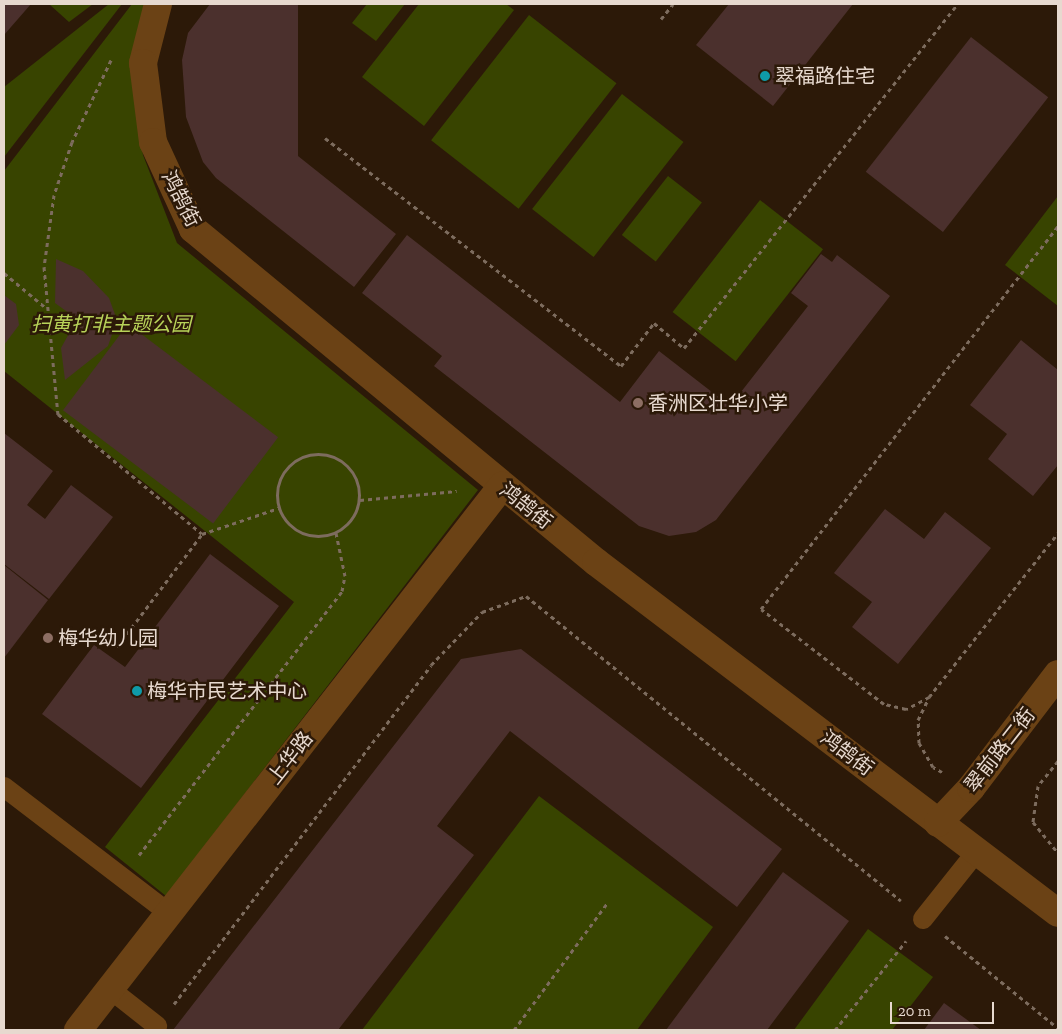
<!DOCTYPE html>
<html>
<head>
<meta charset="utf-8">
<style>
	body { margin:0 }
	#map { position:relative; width:1062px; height:1034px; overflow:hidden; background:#2c1908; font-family:"Zilla Slab","Noto Sans SC",serif }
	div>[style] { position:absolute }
	.green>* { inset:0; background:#384400; transform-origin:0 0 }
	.building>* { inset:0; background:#4b302d; transform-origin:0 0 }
	.path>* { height:3px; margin-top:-1.5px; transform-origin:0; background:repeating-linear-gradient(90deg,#7d6c5e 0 4px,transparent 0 8px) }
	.path>.ring { margin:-1.5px; padding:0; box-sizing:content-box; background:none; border:3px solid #7d6c5e; border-radius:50% }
	.service>* { height:20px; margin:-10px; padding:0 10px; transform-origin:10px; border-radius:10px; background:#6b4215 }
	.minor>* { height:28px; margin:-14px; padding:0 14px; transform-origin:14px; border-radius:14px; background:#6b4215 }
	.dots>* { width:14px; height:14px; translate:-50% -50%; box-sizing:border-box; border:2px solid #2c1908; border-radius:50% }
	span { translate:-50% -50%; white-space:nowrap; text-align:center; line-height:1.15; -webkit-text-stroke:5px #2c1908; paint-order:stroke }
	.poi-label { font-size:20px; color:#e7d9cf }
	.left { translate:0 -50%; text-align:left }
	.street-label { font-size:20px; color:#e7d9cf }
	.park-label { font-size:20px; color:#b8d359; font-style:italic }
	.frame { position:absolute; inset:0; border:5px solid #e7d9cf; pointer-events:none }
	.scale { position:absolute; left:890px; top:1002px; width:104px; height:22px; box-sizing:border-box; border:2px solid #e7d9cf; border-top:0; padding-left:6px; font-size:15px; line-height:18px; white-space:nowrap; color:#e7d9cf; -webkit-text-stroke:4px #2c1908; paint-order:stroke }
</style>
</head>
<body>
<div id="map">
	<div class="green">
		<i style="clip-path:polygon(49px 4px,93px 4px,69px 22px)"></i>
		<i style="clip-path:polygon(109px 4px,122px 4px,4px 157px,4px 87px)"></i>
		<i style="clip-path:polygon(132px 4px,144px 4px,132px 67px,143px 155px,177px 243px,478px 490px,166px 896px,105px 847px,294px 602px,4px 371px,4px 171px)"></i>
		<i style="clip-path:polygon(367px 4px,405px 4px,376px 41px,352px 23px)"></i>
		<i style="clip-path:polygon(419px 4px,506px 4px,514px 10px,424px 126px,362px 77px)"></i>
		<i style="left:529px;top:15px;width:111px;height:159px;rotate:38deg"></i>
		<i style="left:622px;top:94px;width:78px;height:146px;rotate:38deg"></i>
		<i style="left:668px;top:176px;width:43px;height:75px;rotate:38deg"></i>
		<i style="clip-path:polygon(1058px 196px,1058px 306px,1005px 265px)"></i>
		<i style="left:760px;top:200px;width:80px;height:142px;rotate:38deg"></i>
		<i style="clip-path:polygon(539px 796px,713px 927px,637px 1030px,362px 1030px)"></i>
		<i style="clip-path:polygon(868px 929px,933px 977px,892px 1030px,794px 1030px)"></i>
	</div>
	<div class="building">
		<i style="clip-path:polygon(4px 4px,31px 4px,4px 35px)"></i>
		<i style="clip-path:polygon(210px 4px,298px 4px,298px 156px,396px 234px,354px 287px,216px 178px,203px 162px,186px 117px,182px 60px,188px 33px)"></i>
		<i style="clip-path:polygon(729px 4px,853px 4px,773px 106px,696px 45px)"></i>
		<i style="left:971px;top:37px;width:98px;height:171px;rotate:38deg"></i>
		<i style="clip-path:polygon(407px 235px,620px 402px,659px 351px,730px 406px,808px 306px,791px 293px,821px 254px,832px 262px,837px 255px,890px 296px,716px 520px,696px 532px,669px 536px,639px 526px,434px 366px,442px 356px,362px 293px)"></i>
		<i style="clip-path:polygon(56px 259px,83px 271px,109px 298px,117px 320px,108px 346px,65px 380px,61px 348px,77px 319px,55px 303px)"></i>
		<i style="clip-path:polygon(4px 295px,16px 304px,19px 325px,4px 345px)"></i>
		<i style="left:128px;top:324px;width:188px;height:108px;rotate:37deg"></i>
		<i style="clip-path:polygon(1021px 340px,1058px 370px,1058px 465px,1033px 496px,988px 459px,1007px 434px,970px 405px)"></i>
		<i style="clip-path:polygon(4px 433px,53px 471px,27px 505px,45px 519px,71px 485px,113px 517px,49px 599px,4px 564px)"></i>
		<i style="clip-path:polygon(885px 509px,924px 539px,945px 512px,991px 548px,898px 664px,852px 627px,872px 602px,834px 573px)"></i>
		<i style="clip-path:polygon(210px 554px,279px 606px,141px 788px,42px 714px,94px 645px,125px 667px)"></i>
		<i style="clip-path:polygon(4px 565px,48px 600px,4px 658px)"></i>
		<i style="clip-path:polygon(521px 649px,782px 849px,737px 907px,510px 731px,437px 826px,474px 855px,338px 1030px,173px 1030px,461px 659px)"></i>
		<i style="clip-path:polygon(783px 872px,849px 921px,767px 1030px,666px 1030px)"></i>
		<i style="clip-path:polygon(944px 1003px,981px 1030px,924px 1030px)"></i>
	</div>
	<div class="path">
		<i style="left:661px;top:19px;width:19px;rotate:-51deg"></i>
		<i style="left:111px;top:60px;width:91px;rotate:115.4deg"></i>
		<i style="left:72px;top:142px;width:56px;rotate:108.8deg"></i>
		<i style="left:54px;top:195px;width:73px;rotate:97.9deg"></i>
		<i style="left:44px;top:267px;width:148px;rotate:84.6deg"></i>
		<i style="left:58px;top:414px;width:187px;rotate:39.8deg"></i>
		<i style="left:202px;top:534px;width:81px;rotate:-18.7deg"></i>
		<i style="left:325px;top:138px;width:374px;rotate:37.6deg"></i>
		<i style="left:621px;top:366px;width:54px;rotate:-52.5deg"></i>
		<i style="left:654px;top:323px;width:39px;rotate:40deg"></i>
		<i style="left:684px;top:348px;width:440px;rotate:-51.5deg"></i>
		<i style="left:4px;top:273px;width:53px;rotate:39.7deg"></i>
		<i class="ring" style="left:277px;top:454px;width:79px;height:79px"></i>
		<i style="left:360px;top:500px;width:97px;rotate:-5.3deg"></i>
		<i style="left:117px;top:647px;width:141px;rotate:-53deg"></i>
		<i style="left:929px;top:697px;width:26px;rotate:152deg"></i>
		<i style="left:906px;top:709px;width:23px;rotate:-167deg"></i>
		<i style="left:884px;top:704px;width:155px;rotate:-142.3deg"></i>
		<i style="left:761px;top:609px;width:485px;rotate:-52.2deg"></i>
		<i style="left:1058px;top:761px;width:32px;rotate:129deg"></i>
		<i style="left:1038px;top:786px;width:36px;rotate:98deg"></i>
		<i style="left:1033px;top:822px;width:40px;rotate:51deg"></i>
		<i style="left:942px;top:772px;width:10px;rotate:-151deg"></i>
		<i style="left:933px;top:767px;width:28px;rotate:-120deg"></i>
		<i style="left:919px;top:743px;width:23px;rotate:-92deg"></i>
		<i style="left:918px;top:720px;width:25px;rotate:-64deg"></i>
		<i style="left:929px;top:697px;width:209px;rotate:-51.8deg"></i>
		<i style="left:139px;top:855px;width:333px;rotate:-52.4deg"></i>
		<i style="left:342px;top:591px;width:15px;rotate:-79deg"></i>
		<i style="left:345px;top:576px;width:44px;rotate:-101.8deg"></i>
		<i style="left:945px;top:936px;width:146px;rotate:39.2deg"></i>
		<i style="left:174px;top:1004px;width:425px;rotate:-52.8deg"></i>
		<i style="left:431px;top:665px;width:74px;rotate:-46.1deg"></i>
		<i style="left:482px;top:612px;width:47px;rotate:-20deg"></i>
		<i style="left:526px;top:596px;width:483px;rotate:39.1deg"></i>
		<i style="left:514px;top:1030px;width:159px;rotate:-53.7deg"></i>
		<i style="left:835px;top:1030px;width:114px;rotate:-51.4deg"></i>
	</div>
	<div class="service">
		<i style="left:4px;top:787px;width:208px;rotate:37.4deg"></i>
		<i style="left:923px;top:919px;width:87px;rotate:-51.5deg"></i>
		<i style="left:110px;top:989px;width:60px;rotate:38.2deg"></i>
	</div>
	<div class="minor">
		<i style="left:158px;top:4px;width:61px;rotate:104.3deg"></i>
		<i style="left:143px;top:63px;width:80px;rotate:82.8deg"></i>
		<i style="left:153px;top:142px;width:96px;rotate:65.3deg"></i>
		<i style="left:193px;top:229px;width:523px;rotate:39.57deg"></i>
		<i style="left:596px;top:562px;width:580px;rotate:37.23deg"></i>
		<i style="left:938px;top:823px;width:48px;rotate:-46.7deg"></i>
		<i style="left:971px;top:788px;width:143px;rotate:-52.7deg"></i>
		<i style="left:78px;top:1030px;width:690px;rotate:-52.07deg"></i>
	</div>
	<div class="dots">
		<i style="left:765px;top:76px;background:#0f9aa8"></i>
		<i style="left:638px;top:403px;background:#8d6e63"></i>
		<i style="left:48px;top:638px;background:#8d6e63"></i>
		<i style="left:137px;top:691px;background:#0f9aa8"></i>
	</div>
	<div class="poi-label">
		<span class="left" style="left:775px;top:76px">翠福路住宅</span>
		<span class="left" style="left:648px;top:403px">香洲区壮华小学</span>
		<span class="left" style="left:58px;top:638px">梅华幼儿园</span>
		<span class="left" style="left:147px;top:691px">梅华市民艺术中心</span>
	</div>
	<div class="street-label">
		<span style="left:181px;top:199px;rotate:63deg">鸿鹄街</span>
		<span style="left:526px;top:506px;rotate:39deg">鸿鹄街</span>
		<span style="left:1000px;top:750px;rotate:-52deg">翠前路二街</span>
		<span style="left:847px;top:753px;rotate:37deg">鸿鹄街</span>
		<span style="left:290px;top:758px;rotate:-52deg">上华路</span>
	</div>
	<div class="park-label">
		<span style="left:111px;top:324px">扫黄打非主题公园</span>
	</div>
	<div class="frame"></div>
	<div class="scale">20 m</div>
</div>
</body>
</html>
